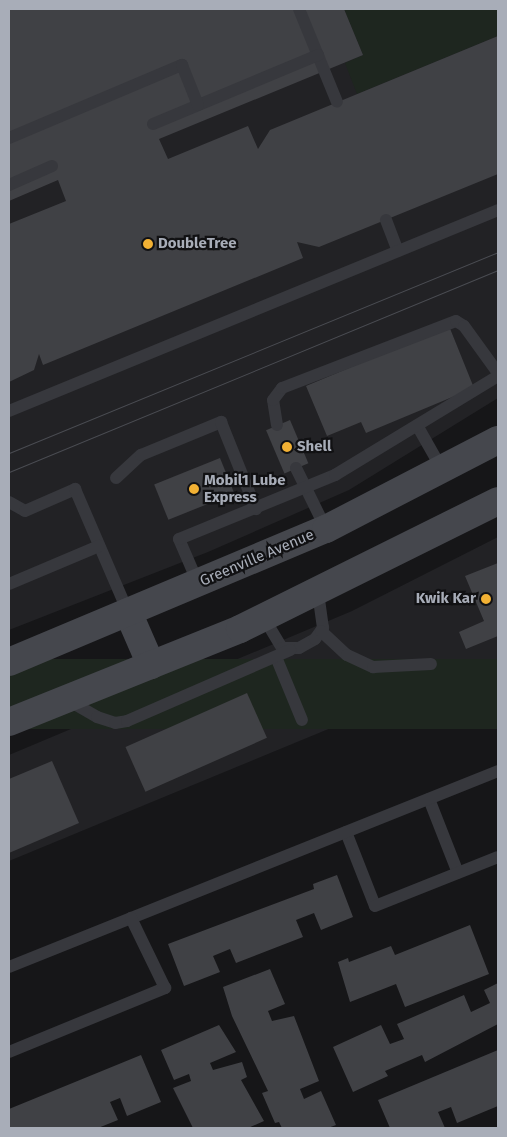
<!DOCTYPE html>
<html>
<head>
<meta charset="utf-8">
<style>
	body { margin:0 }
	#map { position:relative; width:507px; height:1137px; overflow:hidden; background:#161618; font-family:"Fira Sans",sans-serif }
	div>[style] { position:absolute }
	.built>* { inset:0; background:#222225 }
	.green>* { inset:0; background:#1e261f; transform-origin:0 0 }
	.building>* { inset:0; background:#404145; transform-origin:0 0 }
	.lane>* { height:12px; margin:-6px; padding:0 6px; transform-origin:6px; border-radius:6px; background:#37383d }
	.secondary>* { height:28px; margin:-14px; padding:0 14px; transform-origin:14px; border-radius:14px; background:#45474d }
	.tram>* { height:1px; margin:-0.5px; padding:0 0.5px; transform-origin:0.5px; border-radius:0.5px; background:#4a4c52 }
	.dots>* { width:14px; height:14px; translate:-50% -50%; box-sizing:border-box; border:2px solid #111113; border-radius:50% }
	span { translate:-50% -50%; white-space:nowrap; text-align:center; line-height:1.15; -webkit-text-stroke:4.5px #111113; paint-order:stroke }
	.poi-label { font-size:15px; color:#a8adb8; font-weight:700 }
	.left { translate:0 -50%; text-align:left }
	.right { translate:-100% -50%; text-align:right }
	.street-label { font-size:15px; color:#a8adb8 }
	.frame { position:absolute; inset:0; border:10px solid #a8adb8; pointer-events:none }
</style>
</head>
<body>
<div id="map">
	<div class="built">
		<i style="clip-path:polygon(9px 9px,498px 9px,498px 398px,349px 490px,208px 552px,9px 630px)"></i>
		<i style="clip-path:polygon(498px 537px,498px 659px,9px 861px,9px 755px,352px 611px)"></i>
	</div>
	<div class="green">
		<i style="clip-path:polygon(344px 9px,498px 9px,498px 36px,357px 94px,345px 63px,363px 55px)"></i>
		<i style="left:498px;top:659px;width:70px;height:529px;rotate:90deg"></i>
	</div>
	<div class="building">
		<i style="clip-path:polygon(9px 9px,344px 9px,363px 55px,159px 139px,168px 159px,248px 126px,258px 149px,270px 130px,498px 36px,498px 174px,319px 247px,297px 242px,303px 258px,43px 365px,39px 354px,34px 370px,9px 382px,9px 224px,66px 201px,58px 180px,9px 201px)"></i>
		<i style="clip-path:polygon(449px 326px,474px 388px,366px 433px,361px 422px,327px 436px,306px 386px)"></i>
		<i style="left:290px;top:420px;width:47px;height:26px;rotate:67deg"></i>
		<i style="left:220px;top:458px;width:38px;height:71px;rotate:68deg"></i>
		<i style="clip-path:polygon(498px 563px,498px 636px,466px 649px,459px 632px,484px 621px,465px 576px)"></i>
		<i style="left:247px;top:693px;width:49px;height:133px;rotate:66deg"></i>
		<i style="clip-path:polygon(52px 761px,79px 823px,9px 853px,9px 779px)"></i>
		<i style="clip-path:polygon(337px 875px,353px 917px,321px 930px,314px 913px,296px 920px,303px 937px,236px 963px,230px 949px,213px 956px,220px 972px,184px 986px,168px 944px,314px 889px,313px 884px)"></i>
		<i style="clip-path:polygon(470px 925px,489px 974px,405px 1007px,396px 984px,350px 1002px,338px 962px,348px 958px,349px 962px,391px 946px,395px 955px)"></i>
		<i style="clip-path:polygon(270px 969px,285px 1004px,268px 1011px,272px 1021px,294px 1016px,319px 1081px,300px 1089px,304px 1099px,321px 1091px,336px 1125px,328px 1128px,282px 1128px,279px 1122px,275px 1123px,262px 1093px,268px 1091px,232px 1016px,223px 987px)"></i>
		<i style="clip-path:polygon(498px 983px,498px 1024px,425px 1062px,422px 1055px,385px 1071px,388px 1076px,353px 1092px,333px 1047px,381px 1025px,390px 1044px,404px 1039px,397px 1024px,464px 995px,471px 1012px,490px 1003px,484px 990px)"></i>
		<i style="clip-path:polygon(219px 1025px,236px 1052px,210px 1063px,213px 1070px,242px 1062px,247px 1077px,241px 1080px,264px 1121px,248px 1128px,193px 1128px,173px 1088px,191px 1081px,189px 1074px,174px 1080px,161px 1050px)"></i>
		<i style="clip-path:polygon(498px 1050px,498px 1106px,457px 1123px,451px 1107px,438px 1112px,445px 1128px,390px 1128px,378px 1100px)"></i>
		<i style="clip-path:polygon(141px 1055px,161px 1102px,127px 1116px,120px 1098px,110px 1102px,118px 1120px,98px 1128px,9px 1128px,9px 1109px)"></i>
	</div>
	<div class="lane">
		<i style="left:299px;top:9px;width:100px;rotate:67.8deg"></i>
		<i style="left:153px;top:124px;width:179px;rotate:-22.7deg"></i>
		<i style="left:9px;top:138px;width:188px;rotate:-22.9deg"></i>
		<i style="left:182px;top:65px;width:43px;rotate:68.2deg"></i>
		<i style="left:9px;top:185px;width:47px;rotate:-23.8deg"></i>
		<i style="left:386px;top:220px;width:33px;rotate:69deg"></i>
		<i style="left:9px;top:411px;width:529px;rotate:-22.34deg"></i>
		<i style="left:277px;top:425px;width:25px;rotate:-99deg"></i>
		<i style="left:273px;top:400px;width:15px;rotate:-53deg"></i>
		<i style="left:282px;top:388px;width:186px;rotate:-21.1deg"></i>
		<i style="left:456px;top:321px;width:9px;rotate:32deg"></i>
		<i style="left:464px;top:326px;width:58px;rotate:54.1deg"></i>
		<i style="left:418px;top:427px;width:51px;rotate:60.4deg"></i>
		<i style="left:296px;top:468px;width:68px;rotate:63.8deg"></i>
		<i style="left:116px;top:478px;width:34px;rotate:-43deg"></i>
		<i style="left:141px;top:455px;width:87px;rotate:-22.4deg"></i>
		<i style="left:221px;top:422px;width:94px;rotate:68.1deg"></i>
		<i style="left:9px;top:502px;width:18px;rotate:29deg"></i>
		<i style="left:25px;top:511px;width:55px;rotate:-23.7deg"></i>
		<i style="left:75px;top:489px;width:134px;rotate:66.7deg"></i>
		<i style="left:198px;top:583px;width:48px;rotate:-113.4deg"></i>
		<i style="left:179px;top:539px;width:169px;rotate:-22.3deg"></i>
		<i style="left:335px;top:475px;width:191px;rotate:-31.3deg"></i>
		<i style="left:9px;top:584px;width:98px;rotate:-22.9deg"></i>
		<i style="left:264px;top:618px;width:35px;rotate:59deg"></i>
		<i style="left:282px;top:648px;width:17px"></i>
		<i style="left:299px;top:648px;width:18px;rotate:-29deg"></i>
		<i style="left:315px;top:639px;width:14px;rotate:-54deg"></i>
		<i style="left:323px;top:628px;width:35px;rotate:-98deg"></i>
		<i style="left:321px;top:631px;width:35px;rotate:43deg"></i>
		<i style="left:347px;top:655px;width:29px;rotate:25deg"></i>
		<i style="left:373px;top:667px;width:58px;rotate:-3deg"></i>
		<i style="left:276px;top:657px;width:68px;rotate:67.6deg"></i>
		<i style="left:66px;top:699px;width:36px;rotate:30deg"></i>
		<i style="left:97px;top:717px;width:19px;rotate:18deg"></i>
		<i style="left:115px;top:723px;width:12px;rotate:-9deg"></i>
		<i style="left:127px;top:721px;width:178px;rotate:-23.5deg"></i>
		<i style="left:429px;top:799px;width:79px;rotate:68.6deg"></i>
		<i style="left:346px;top:832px;width:79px;rotate:68.6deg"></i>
		<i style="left:375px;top:906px;width:132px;rotate:-21.7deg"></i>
		<i style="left:9px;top:967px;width:527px;rotate:-21.84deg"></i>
		<i style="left:9px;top:1052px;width:169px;rotate:-22.3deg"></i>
		<i style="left:165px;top:988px;width:78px;rotate:-115.9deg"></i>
	</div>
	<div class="secondary">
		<i style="left:128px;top:612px;width:58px;rotate:66.5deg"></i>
		<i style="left:9px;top:662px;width:344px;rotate:-22.8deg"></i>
		<i style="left:326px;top:529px;width:194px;rotate:-27.4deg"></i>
		<i style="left:9px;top:722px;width:249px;rotate:-21.9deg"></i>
		<i style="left:240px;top:629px;width:288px;rotate:-26.4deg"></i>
	</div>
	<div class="tram">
		<i style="left:9px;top:453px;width:529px;rotate:-22.34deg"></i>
		<i style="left:9px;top:472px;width:529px;rotate:-22.44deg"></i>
	</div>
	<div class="dots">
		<i style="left:148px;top:244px;background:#f2b134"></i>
		<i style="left:287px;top:447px;background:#f2b134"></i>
		<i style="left:194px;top:489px;background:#f2b134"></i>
		<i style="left:486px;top:599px;background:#f2b134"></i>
	</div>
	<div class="poi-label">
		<span class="left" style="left:158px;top:244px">DoubleTree</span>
		<span class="left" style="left:297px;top:447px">Shell</span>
		<span class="left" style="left:204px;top:489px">Mobil1 Lube<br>Express</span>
		<span class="right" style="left:476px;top:599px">Kwik Kar</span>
	</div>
	<div class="street-label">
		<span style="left:257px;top:558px;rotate:-23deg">Greenville Avenue</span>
	</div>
	<div class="frame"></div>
</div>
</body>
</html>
